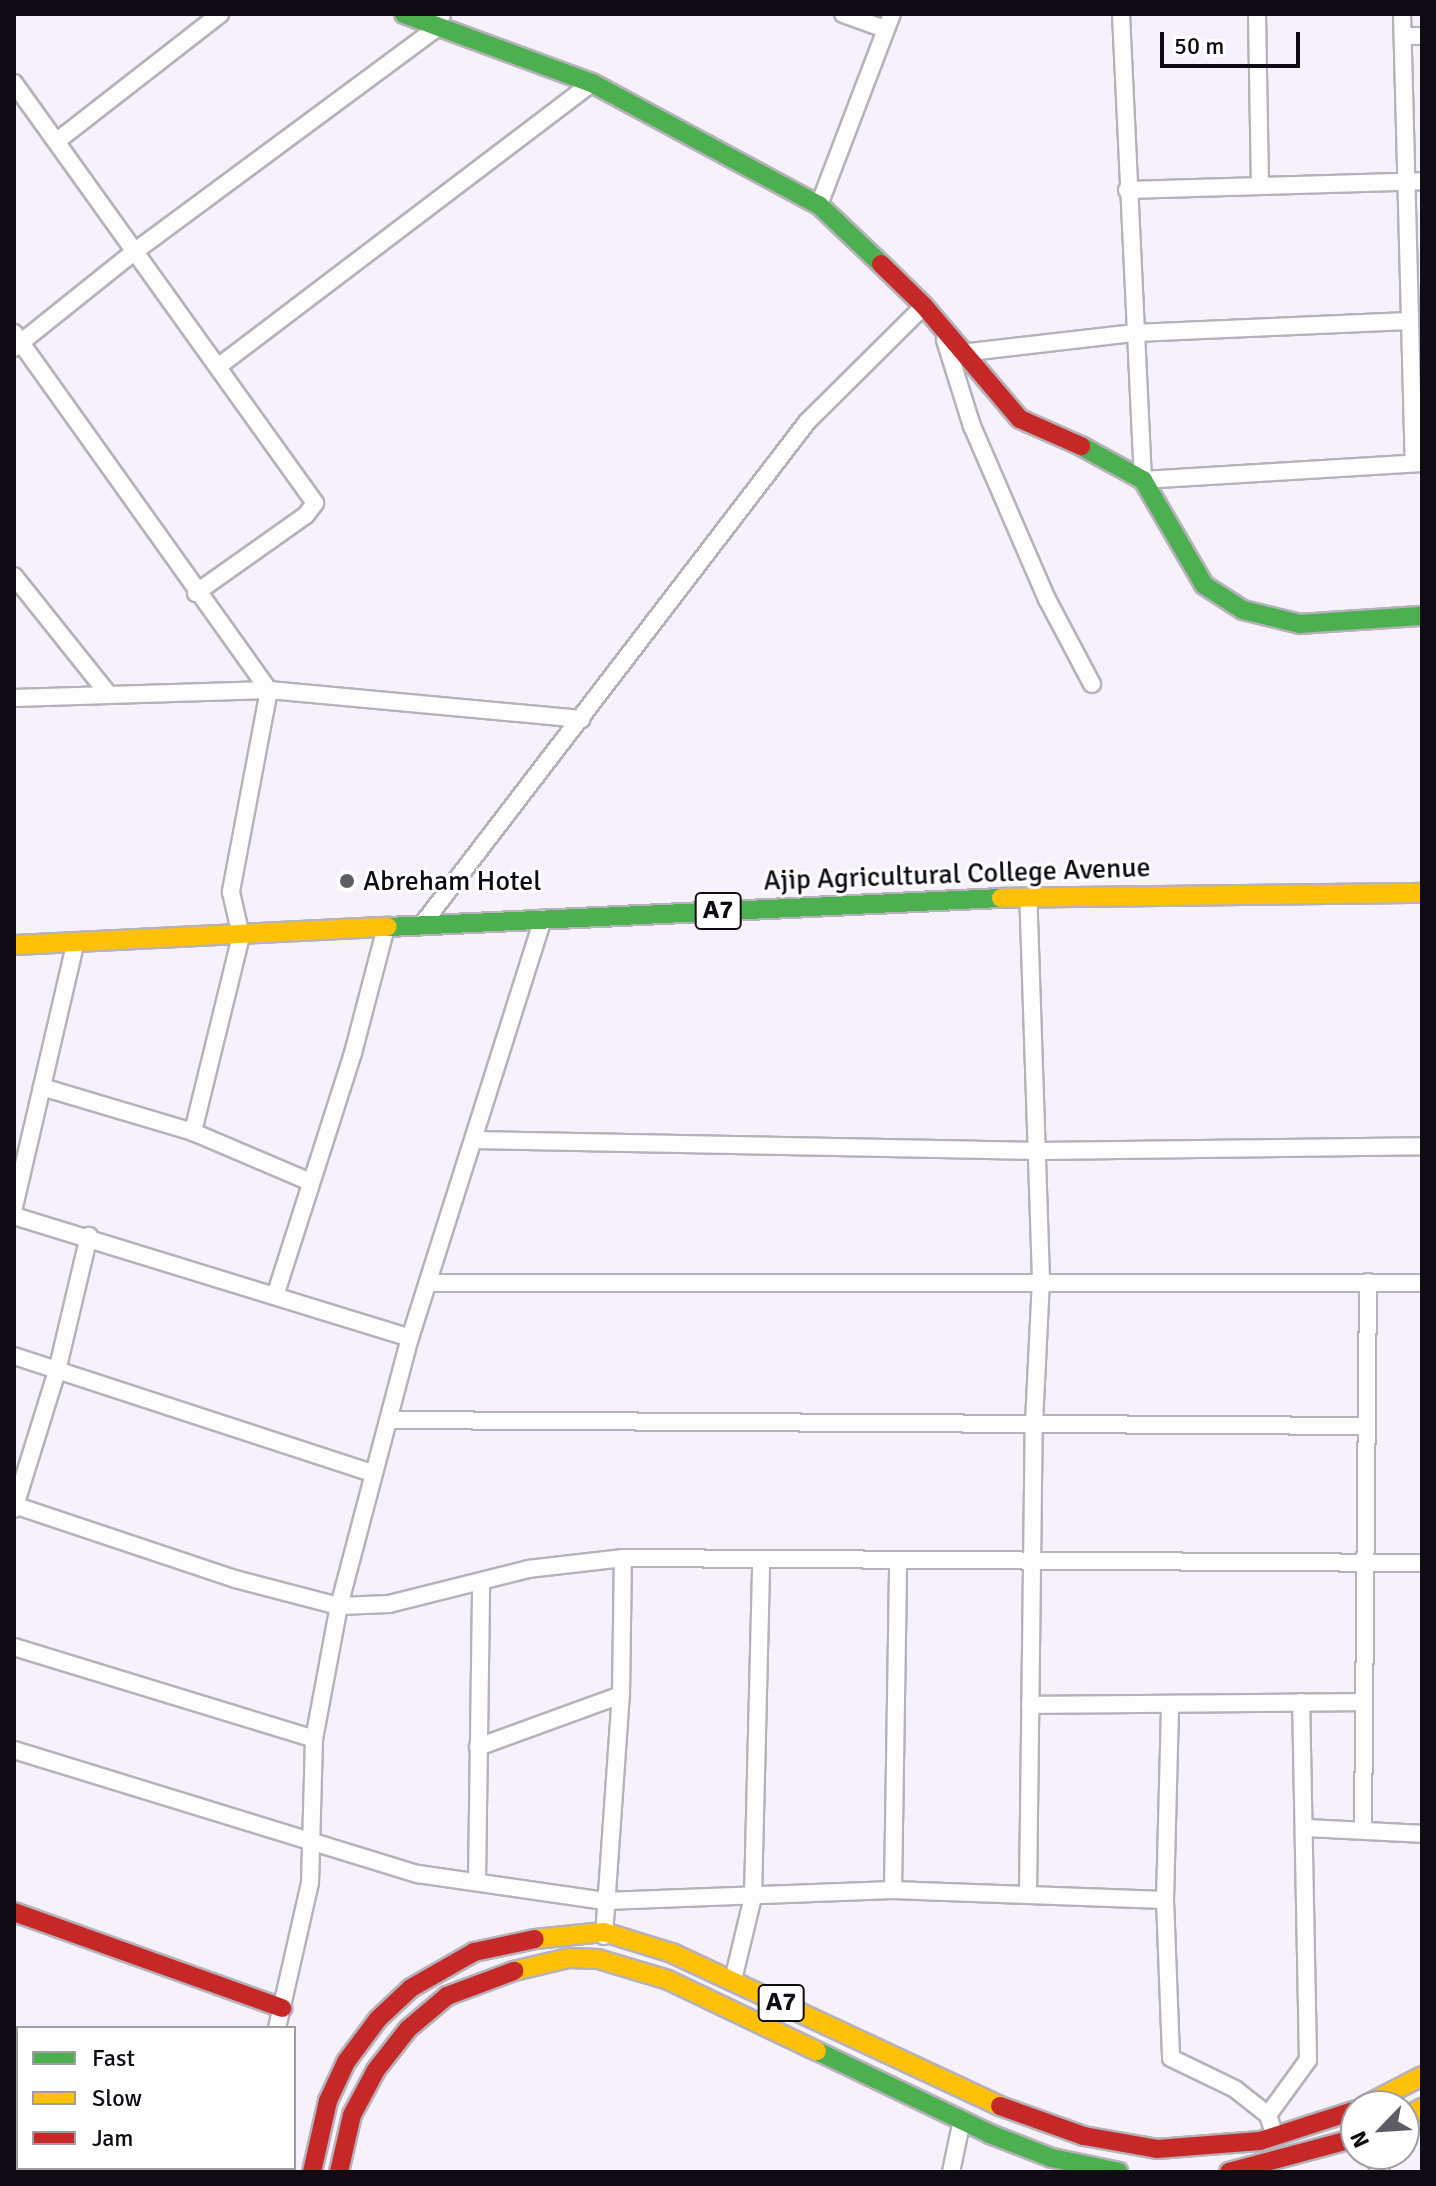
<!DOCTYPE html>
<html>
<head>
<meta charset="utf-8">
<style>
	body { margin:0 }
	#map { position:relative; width:1436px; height:2186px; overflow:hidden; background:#f6f1fb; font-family:Signika,sans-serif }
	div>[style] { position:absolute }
	.roads { filter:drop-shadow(2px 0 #b6b2ba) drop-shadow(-2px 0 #b6b2ba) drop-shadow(0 2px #b6b2ba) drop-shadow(0 -2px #b6b2ba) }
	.lane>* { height:8px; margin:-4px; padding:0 4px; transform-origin:4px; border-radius:4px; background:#fefdfe }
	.street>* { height:16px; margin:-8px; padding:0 8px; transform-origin:8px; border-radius:8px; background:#fefdfe }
	.fast>* { height:18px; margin:-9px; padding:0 9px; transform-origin:9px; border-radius:9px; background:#4caf50 }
	.slow>* { height:18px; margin:-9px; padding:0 9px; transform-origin:9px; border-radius:9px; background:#ffc107 }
	.jam>* { height:18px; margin:-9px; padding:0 9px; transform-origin:9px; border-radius:9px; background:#c62828 }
	.dots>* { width:22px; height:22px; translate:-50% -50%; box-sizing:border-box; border:4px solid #fff; border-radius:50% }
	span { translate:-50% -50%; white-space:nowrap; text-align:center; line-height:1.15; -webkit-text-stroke:6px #fff; paint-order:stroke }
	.shield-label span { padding:2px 6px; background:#fff; border:2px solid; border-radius:6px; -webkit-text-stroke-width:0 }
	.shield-label { font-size:26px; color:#0f0b12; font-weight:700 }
	.street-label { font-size:28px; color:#0f0b12 }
	.poi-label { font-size:28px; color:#0f0b12 }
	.left { translate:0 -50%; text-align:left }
	.frame { position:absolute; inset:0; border:16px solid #0f0b12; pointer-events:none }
	.legend { position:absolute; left:16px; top:2026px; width:280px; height:144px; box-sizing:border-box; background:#fff; border:2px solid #9f9da0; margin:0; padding:10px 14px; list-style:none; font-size:24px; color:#0f0b12 }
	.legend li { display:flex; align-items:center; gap:16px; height:40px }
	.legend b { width:40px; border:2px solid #9f9da0 }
	.north { position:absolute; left:1340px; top:2090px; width:80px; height:80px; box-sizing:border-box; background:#fff; border:2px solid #9f9da0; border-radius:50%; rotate:245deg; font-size:22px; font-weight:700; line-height:32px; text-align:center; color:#0f0b12 }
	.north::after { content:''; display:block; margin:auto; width:28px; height:36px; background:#605c64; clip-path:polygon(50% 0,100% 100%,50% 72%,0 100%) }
	.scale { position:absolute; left:1160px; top:32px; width:140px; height:36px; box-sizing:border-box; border:4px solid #0f0b12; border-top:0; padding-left:10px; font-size:24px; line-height:28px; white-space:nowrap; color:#0f0b12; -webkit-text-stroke:6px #fff; paint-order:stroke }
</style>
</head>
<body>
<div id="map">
	<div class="roads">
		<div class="lane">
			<i style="left:14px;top:2100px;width:4px;rotate:-14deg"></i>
		</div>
		<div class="street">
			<i style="left:843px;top:14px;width:45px;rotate:19.7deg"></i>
			<i style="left:1121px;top:14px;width:467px;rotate:87.3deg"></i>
			<i style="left:1143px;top:480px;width:280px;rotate:-3.5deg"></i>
			<i style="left:1257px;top:14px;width:169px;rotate:89deg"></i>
			<i style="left:1402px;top:14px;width:449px;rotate:88.5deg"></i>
			<i style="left:1404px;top:36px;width:18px"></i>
			<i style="left:14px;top:83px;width:517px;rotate:54.37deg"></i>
			<i style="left:315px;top:503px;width:15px;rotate:127deg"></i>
			<i style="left:306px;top:515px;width:135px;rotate:144.7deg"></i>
			<i style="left:57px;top:141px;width:207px;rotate:-37.9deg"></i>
			<i style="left:1127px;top:190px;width:295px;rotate:-1.7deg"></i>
			<i style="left:819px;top:205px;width:204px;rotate:-69.1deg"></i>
			<i style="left:14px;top:333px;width:439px;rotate:54.5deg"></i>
			<i style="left:269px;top:690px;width:206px;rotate:100.7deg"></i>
			<i style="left:231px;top:892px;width:45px;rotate:77.2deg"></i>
			<i style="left:241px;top:936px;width:202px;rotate:103.8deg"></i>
			<i style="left:945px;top:340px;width:90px;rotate:72.6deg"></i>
			<i style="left:972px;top:426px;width:189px;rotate:66.6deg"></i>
			<i style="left:1047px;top:599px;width:96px;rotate:62.1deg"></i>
			<i style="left:14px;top:348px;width:154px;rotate:-38.7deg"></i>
			<i style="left:134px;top:252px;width:377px;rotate:-36.5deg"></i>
			<i style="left:437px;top:28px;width:15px;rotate:-70deg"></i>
			<i style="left:961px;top:353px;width:175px;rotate:-6.6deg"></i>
			<i style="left:1135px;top:333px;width:274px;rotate:-2.5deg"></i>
			<i style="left:219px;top:366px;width:468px;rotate:-37.2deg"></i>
			<i style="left:14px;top:576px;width:152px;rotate:51.4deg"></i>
			<i style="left:14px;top:698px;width:255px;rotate:-1.8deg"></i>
			<i style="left:269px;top:690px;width:314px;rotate:5.3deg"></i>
			<i style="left:421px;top:926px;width:635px;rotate:-52.55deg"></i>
			<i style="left:807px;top:422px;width:165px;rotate:-44.8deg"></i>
			<i style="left:42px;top:1087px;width:158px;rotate:16.6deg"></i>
			<i style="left:193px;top:1132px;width:127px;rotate:23.1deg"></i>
			<i style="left:474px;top:1140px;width:565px;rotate:1.12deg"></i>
			<i style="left:1039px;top:1151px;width:383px;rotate:-0.7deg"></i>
			<i style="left:14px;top:1207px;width:270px;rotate:-76.9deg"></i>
			<i style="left:14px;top:1216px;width:414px;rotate:17.1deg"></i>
			<i style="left:430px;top:1283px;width:992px"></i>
			<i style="left:275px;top:1296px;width:255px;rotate:-72.2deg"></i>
			<i style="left:353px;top:1053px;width:130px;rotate:-75.3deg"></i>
			<i style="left:14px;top:1356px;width:377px;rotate:18.1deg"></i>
			<i style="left:389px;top:1420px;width:977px;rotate:0.35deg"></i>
			<i style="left:14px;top:1505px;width:233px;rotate:18.5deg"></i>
			<i style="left:235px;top:1579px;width:107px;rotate:14.6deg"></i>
			<i style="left:339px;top:1606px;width:50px;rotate:-2.3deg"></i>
			<i style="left:389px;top:1604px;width:143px;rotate:-14.1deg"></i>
			<i style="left:528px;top:1569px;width:96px;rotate:-6.6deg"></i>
			<i style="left:623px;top:1558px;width:799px;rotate:0.36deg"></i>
			<i style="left:14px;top:1509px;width:145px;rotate:-72.7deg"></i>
			<i style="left:57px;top:1371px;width:139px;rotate:-76.7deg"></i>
			<i style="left:14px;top:1647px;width:314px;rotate:17deg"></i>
			<i style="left:1030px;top:1705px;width:334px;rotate:-0.5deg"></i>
			<i style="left:478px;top:1747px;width:152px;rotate:-20deg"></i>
			<i style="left:14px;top:1750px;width:423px;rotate:17.1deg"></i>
			<i style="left:418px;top:1874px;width:189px;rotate:8.2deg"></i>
			<i style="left:605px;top:1901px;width:288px;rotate:-2.2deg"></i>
			<i style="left:893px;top:1890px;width:272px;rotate:2.1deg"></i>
			<i style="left:1165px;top:1900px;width:158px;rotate:87.8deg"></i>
			<i style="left:1171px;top:2058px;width:71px;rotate:25.8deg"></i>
			<i style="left:1235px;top:2089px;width:42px;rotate:38.2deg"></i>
			<i style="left:1268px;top:2115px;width:23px;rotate:72deg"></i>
			<i style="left:1305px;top:1828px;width:117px;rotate:2.9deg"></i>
			<i style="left:1363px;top:1830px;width:548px;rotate:-89.48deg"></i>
			<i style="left:477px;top:1881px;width:298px;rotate:-89.2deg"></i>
			<i style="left:893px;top:1890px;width:328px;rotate:-89.1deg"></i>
			<i style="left:1028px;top:1895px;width:472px;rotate:-89.3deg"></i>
			<i style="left:1034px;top:1423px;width:144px;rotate:-87.2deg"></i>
			<i style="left:1041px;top:1279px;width:382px;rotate:-91.9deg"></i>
			<i style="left:1165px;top:1900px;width:196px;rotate:-88.5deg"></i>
			<i style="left:604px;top:1936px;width:242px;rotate:-86deg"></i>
			<i style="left:621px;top:1695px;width:137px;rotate:-89.2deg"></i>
			<i style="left:733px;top:1980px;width:85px;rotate:-76.5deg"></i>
			<i style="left:753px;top:1897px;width:338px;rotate:-88.6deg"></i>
			<i style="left:277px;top:2028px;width:149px;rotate:-77.2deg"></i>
			<i style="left:310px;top:1883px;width:144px;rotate:-88.4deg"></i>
			<i style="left:314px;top:1739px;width:135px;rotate:-79.4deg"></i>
			<i style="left:339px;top:1606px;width:277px;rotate:-75.2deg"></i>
			<i style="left:410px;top:1338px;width:440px;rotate:-72.4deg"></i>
			<i style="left:1268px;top:2115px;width:68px;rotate:-54deg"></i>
			<i style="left:1308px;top:2060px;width:358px;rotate:-91.1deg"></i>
			<i style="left:1372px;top:2154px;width:20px;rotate:63deg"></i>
			<i style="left:247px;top:2172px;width:4px;rotate:-76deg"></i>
			<i style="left:951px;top:2172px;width:53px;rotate:-78.1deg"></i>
		</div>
		<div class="fast">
			<i style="left:404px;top:14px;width:200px;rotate:20.2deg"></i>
			<i style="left:592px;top:83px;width:258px;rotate:28.3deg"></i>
			<i style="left:819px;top:205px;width:86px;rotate:43.6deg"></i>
			<i style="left:1081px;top:446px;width:71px;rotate:28.7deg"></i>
			<i style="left:1143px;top:480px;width:121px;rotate:59.8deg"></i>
			<i style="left:1204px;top:585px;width:46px;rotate:32.7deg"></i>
			<i style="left:1243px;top:610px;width:59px;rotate:13.8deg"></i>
			<i style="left:1300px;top:624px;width:122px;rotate:-3.8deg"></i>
			<i style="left:388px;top:927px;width:614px;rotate:-2.71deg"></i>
			<i style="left:817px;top:2051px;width:192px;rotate:25.6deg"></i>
			<i style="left:990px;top:2134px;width:66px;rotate:21.2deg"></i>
			<i style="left:1052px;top:2158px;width:68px;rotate:11.8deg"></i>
		</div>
		<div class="slow">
			<i style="left:1001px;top:898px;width:421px;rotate:-0.7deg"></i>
			<i style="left:14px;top:945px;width:374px;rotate:-2.8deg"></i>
			<i style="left:535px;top:1939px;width:69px;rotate:-5.8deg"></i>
			<i style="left:604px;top:1932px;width:71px;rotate:17.2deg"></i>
			<i style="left:672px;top:1953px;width:362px;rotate:25deg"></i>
			<i style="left:514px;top:1971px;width:56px;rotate:-13.5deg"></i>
			<i style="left:568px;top:1958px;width:30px;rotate:2deg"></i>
			<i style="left:598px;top:1959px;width:73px;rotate:16.7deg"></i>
			<i style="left:668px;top:1980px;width:165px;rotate:25.5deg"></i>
			<i style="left:1364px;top:2106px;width:65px;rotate:-27.3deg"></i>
			<i style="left:1404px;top:2118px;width:21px;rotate:-29deg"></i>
		</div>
		<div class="jam">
			<i style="left:881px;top:264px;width:60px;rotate:44.3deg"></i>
			<i style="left:924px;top:306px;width:148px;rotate:49.7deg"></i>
			<i style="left:1020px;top:419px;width:67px;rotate:23.9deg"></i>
			<i style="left:14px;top:1912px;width:285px;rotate:19.7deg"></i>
			<i style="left:1000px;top:2106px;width:89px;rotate:19.7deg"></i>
			<i style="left:1084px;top:2136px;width:74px;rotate:10.1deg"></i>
			<i style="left:1157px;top:2149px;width:103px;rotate:-4.4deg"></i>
			<i style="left:1260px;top:2141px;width:101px;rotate:-17.9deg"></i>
			<i style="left:312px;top:2172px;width:73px;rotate:-77.3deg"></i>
			<i style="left:328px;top:2101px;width:43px;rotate:-65.2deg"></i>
			<i style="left:346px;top:2062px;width:54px;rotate:-53.3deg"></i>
			<i style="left:378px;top:2019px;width:45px;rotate:-43.2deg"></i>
			<i style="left:411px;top:1988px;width:73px;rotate:-29.7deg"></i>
			<i style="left:474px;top:1952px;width:62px;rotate:-12deg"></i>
			<i style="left:339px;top:2172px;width:58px;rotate:-77.2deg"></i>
			<i style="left:352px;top:2115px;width:51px;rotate:-61.9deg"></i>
			<i style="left:376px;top:2070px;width:52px;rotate:-52deg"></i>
			<i style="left:408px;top:2029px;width:51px;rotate:-40.2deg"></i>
			<i style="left:447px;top:1996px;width:72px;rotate:-20.5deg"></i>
			<i style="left:1229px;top:2172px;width:131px;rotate:-15deg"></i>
		</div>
	</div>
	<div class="dots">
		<i style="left:347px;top:881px;background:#605c64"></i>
	</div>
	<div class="shield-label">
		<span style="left:718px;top:911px">A7</span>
		<span style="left:781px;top:2003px">A7</span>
	</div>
	<div class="street-label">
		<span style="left:957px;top:874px;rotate:-2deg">Ajip Agricultural College Avenue</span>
	</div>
	<div class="poi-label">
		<span class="left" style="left:363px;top:881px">Abreham Hotel</span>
	</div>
	<div class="frame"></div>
	<ul class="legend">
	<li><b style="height:10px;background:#4caf50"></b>Fast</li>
	<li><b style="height:10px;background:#ffc107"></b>Slow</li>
	<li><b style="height:10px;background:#c62828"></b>Jam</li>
	</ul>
	<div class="north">N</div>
	<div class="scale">50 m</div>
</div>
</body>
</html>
